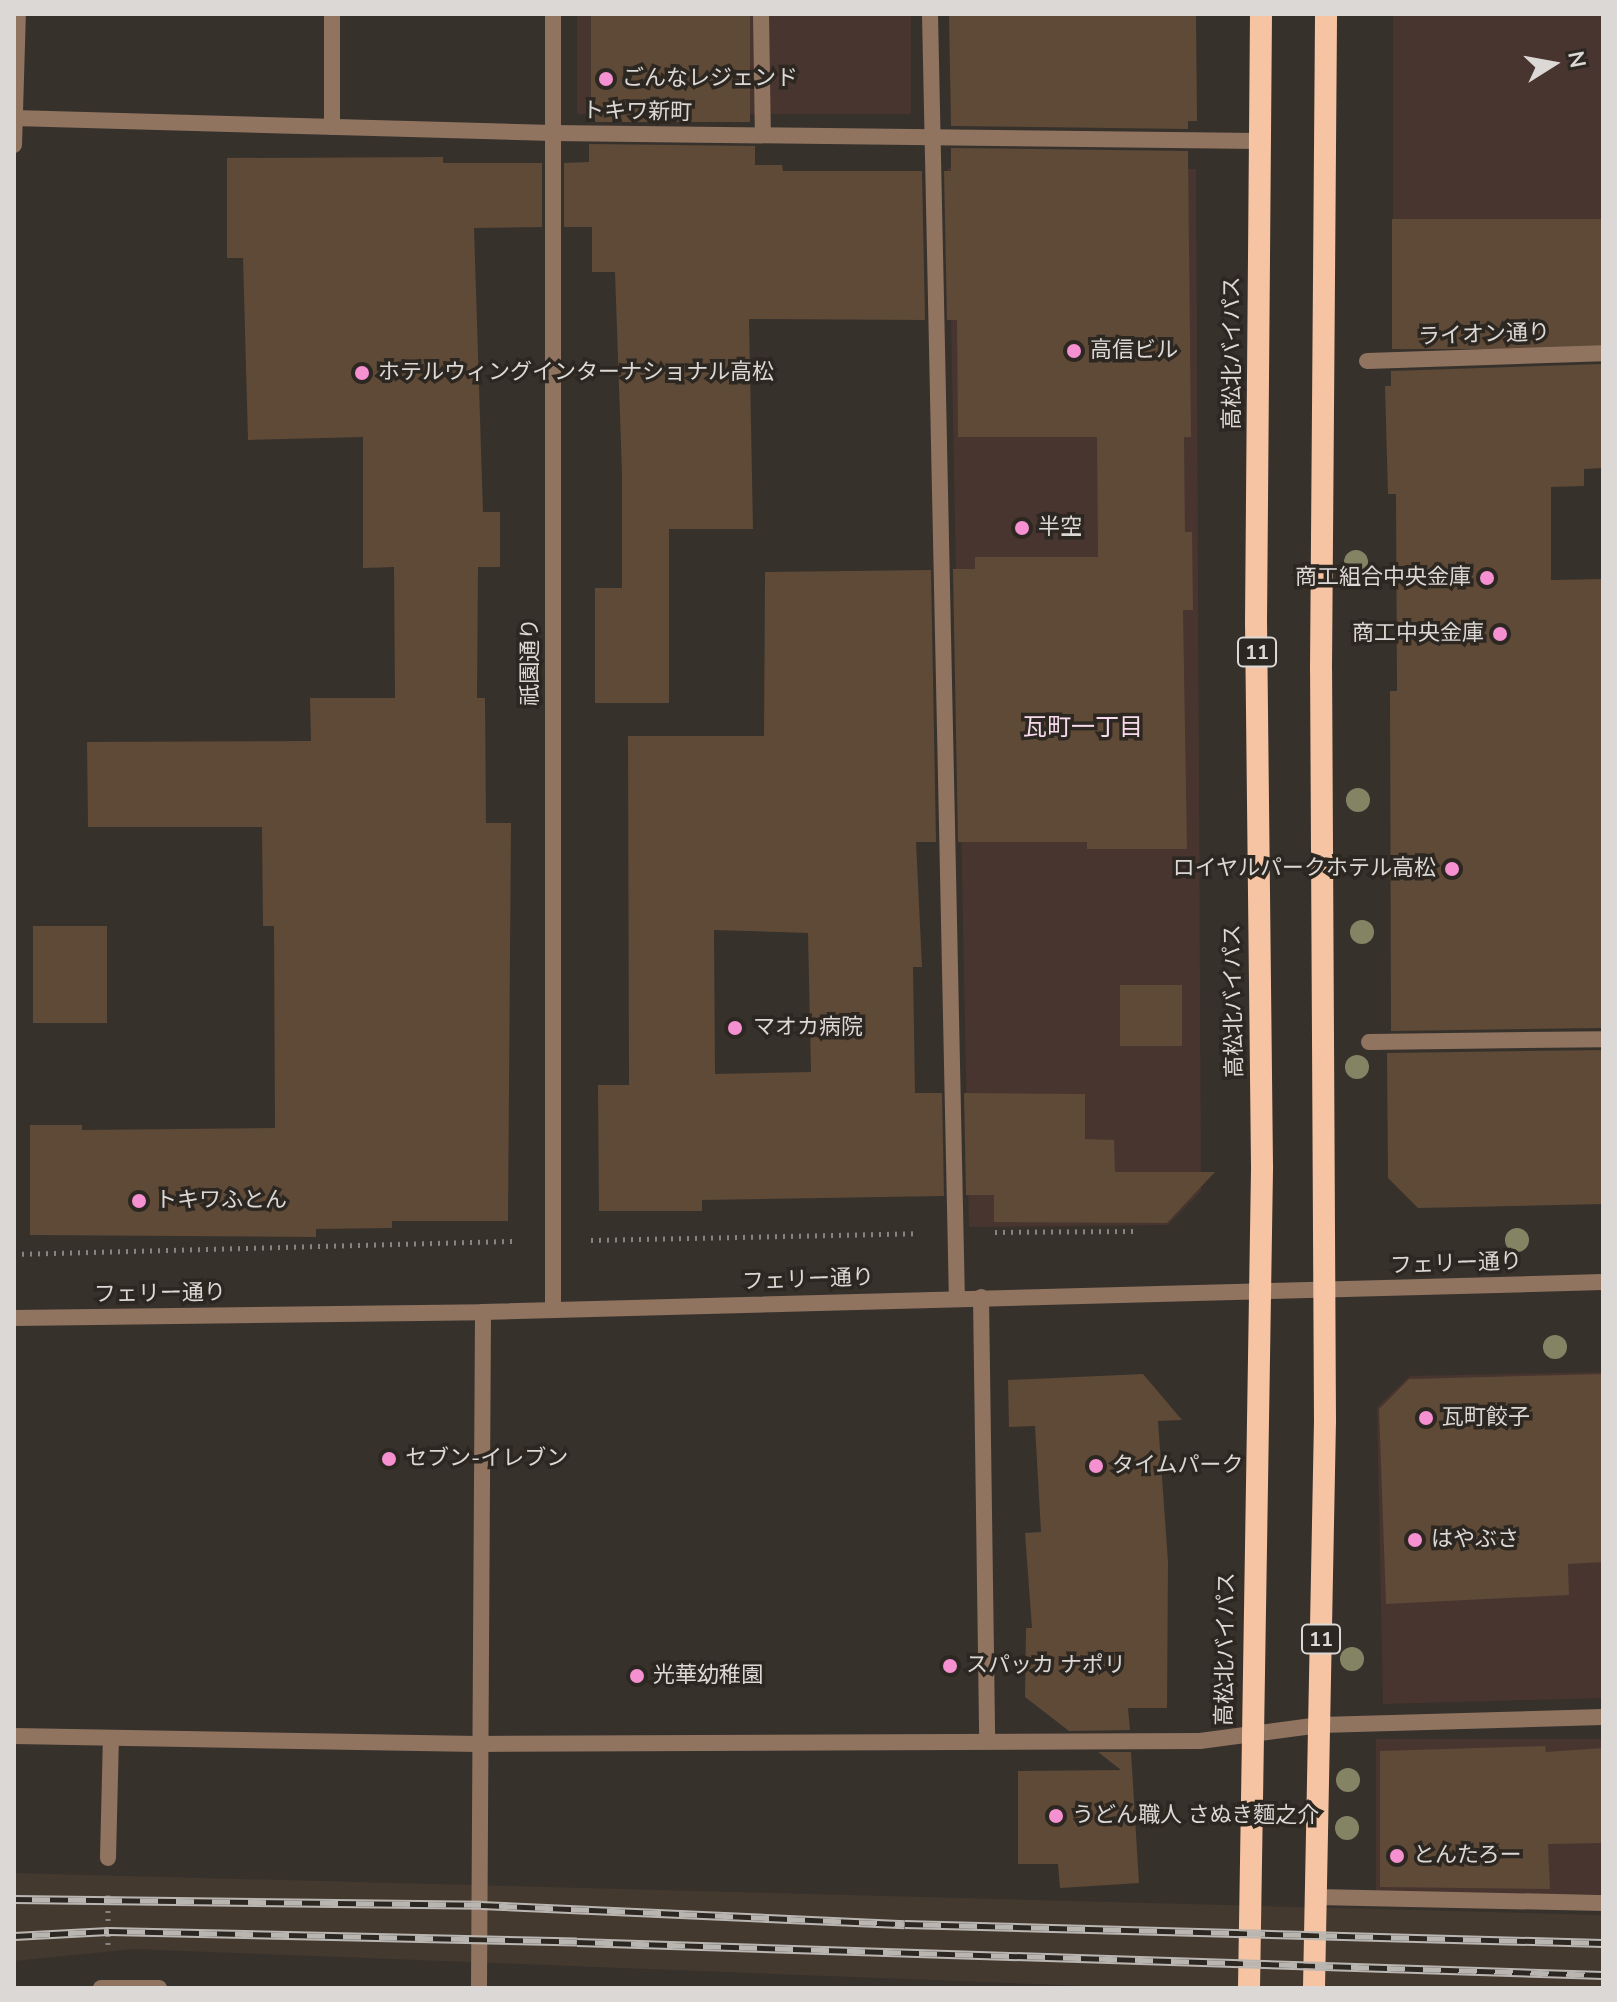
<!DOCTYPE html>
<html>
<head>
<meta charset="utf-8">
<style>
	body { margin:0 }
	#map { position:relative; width:1617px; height:2002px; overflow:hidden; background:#37312c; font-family:"Nunito Sans","Noto Sans JP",sans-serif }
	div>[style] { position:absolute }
	.commercial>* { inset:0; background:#48352f; transform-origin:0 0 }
	.built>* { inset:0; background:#43392f }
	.building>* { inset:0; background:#5e4a37; transform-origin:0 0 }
	.path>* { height:5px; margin-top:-2.5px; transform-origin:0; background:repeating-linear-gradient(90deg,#88837f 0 2px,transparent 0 8px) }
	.service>* { height:16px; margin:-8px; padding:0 8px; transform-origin:8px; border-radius:8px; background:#907460 }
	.pedestrian>* { height:16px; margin:-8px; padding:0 8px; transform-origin:8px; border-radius:8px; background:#907460 }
	.minor>* { height:16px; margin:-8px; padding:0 8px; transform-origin:8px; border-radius:8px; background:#907460 }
	.tertiary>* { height:16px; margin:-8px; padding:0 8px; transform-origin:8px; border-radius:8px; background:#907460 }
	.trunk>* { height:22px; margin:-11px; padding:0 11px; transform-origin:11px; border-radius:11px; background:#f6c4a2 }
	.rail>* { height:9px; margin-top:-4.5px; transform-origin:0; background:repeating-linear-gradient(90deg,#2d2722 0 18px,#b9b5b1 0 36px); box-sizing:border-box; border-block:2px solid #b9b5b1 }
	.trees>* { width:24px; height:24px; margin:-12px; border-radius:50%; background:#848465 }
	.dots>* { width:22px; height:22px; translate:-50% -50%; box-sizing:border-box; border:4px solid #2d2722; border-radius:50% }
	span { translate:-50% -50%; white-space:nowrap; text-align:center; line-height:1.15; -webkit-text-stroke:7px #2d2722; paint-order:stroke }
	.shield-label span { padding:2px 6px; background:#2d2722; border:2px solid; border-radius:6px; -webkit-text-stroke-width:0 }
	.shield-label { font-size:20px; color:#dcd8d5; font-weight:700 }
	.poi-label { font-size:22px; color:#dcd8d5 }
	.left { translate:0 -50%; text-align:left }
	.right { translate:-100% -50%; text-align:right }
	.street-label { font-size:22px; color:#dcd8d5 }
	.neighbourhood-label { font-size:24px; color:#f7daeb }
	.frame { position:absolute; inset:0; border:16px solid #dcd8d5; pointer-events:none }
	.north { position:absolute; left:1513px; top:24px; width:80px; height:80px; -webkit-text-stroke:6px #2d2722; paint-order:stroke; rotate:79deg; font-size:22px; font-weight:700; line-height:32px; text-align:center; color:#dcd8d5 }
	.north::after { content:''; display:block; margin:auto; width:28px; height:36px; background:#dcd8d5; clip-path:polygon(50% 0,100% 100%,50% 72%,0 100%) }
</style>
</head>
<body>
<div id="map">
	<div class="commercial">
		<i style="left:577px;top:14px;width:334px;height:100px"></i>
		<i style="left:1393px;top:14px;width:210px;height:306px"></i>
		<i style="clip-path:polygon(948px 168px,1196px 169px,1201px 1191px,1168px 1225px,969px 1227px)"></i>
		<i style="clip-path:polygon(1603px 1372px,1603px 1698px,1383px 1704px,1377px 1407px,1410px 1376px)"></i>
		<i style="left:1603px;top:1739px;width:155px;height:227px;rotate:90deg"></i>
	</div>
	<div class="built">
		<i style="clip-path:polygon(14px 1873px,1603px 1915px,1603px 1988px,1137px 1988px,134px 1949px,14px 1961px)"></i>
	</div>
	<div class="building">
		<i style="left:591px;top:14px;width:159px;height:108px"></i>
		<i style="clip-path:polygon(949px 14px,1196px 14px,1197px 121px,1188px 121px,1188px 129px,951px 126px)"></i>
		<i style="clip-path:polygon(589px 144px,755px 146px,755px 165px,782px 165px,783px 171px,922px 171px,925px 320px,749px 319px,753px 529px,669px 529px,669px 703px,595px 703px,595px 588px,622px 588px,622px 473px,615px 272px,592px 272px,592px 227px,564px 227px,564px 163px,589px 162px)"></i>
		<i style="clip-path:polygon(951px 148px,1188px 151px,1191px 437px,1184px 437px,1185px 532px,1192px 532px,1193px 610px,1183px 610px,1187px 849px,1087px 849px,1087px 842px,958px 842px,953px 569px,975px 569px,975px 557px,1098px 557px,1097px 437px,958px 437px,957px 320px,947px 320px,944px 171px,951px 171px)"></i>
		<i style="clip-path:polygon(443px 157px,443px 163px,542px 163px,542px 227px,474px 228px,483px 512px,500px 512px,500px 567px,478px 567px,477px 698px,485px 698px,486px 823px,511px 823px,508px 1221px,392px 1221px,392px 1228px,316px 1229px,316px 1237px,30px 1235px,30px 1125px,82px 1125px,82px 1130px,275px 1128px,274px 926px,263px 926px,262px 827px,88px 827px,87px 742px,311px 741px,310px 698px,395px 698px,394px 567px,363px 568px,363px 437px,248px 440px,243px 258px,227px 258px,227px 158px)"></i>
		<i style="left:1392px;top:219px;width:211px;height:130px"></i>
		<i style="clip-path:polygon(1603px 364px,1603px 468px,1584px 469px,1584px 486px,1551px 487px,1551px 580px,1603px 579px,1603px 1028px,1391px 1031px,1390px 691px,1397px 691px,1396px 494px,1388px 494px,1385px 386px,1391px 386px,1391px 371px)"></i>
		<i style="clip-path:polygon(evenodd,931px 570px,936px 842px,916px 842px,922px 967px,913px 967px,915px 1093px,942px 1093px,944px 1196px,702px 1200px,702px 1211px,599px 1211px,598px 1085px,629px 1085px,628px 736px,764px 736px,765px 572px,931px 570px,714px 930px,808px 933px,811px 1072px,715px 1074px,714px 930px)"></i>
		<i style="left:33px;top:926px;width:74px;height:97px"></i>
		<i style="left:1120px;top:985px;width:62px;height:61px"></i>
		<i style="clip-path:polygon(1603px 1050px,1603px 1204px,1418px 1208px,1388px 1178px,1387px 1053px)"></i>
		<i style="clip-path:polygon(964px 1093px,1085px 1094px,1085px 1139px,1114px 1140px,1115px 1172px,1215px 1172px,1167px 1223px,994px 1222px,994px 1195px,966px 1195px)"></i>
		<i style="clip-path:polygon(1143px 1374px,1182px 1420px,1158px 1421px,1168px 1562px,1167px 1708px,1128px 1708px,1130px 1730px,1069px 1731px,1025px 1697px,1026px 1628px,1032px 1628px,1025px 1533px,1041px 1532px,1035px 1426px,1009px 1427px,1008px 1380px)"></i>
		<i style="clip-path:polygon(1603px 1374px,1603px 1562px,1568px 1564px,1569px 1595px,1386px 1604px,1379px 1409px,1409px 1379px)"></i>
		<i style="clip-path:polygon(1545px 1746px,1546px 1752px,1603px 1748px,1603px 1843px,1548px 1844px,1550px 1889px,1380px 1887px,1380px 1751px)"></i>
		<i style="clip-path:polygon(1098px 1752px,1131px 1752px,1139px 1883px,1060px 1888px,1058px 1864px,1018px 1864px,1018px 1771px,1121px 1770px)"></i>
	</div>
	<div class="path">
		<i style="left:995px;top:1232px;width:143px;rotate:-0.4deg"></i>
		<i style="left:591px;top:1240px;width:326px;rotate:-1.2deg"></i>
		<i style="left:14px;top:1254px;width:499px;rotate:-1.5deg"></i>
		<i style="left:108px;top:1895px;width:54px;rotate:90deg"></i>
	</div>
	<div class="service">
		<i style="left:761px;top:14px;width:121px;rotate:89.1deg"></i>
		<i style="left:332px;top:127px;width:113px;rotate:-90deg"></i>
		<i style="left:1369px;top:1042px;width:234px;rotate:-0.7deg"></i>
		<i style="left:1316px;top:1897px;width:287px;rotate:1.2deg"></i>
	</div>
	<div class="pedestrian">
		<i style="left:14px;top:118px;width:539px;rotate:1.59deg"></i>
		<i style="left:553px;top:133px;width:707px;rotate:0.65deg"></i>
		<i style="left:1367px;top:361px;width:236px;rotate:-1.9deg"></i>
	</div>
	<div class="minor">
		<i style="left:553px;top:14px;width:1296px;rotate:90deg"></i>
		<i style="left:930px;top:14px;width:1284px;rotate:88.8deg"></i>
		<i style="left:981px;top:1297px;width:444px;rotate:89.2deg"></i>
		<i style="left:14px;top:1736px;width:464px;rotate:1deg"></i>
		<i style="left:478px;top:1744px;width:722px;rotate:-0.24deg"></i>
		<i style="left:1200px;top:1741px;width:121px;rotate:-7.6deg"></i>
		<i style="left:1320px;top:1725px;width:283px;rotate:-1.6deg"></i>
		<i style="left:108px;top:1858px;width:119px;rotate:-88.6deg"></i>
		<i style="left:101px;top:1988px;width:58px"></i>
		<i style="left:479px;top:1988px;width:676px;rotate:-89.66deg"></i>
	</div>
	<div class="tertiary">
		<i style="left:14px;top:145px;width:131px;rotate:-88.3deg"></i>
		<i style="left:14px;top:1318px;width:469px;rotate:-0.7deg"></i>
		<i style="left:483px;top:1312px;width:1120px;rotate:-1.53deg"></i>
	</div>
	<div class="trunk">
		<i style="left:1249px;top:1988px;width:822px;rotate:-89.09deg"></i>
		<i style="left:1262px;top:1166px;width:543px;rotate:-90.63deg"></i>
		<i style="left:1256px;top:623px;width:609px;rotate:-89.53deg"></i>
		<i style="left:1314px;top:1988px;width:567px;rotate:-88.89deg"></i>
		<i style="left:1325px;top:1421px;width:752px;rotate:-90.3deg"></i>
		<i style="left:1321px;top:669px;width:655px;rotate:-89.56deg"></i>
	</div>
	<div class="rail">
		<i style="left:14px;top:1899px;width:467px;rotate:0.7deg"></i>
		<i style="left:481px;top:1905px;width:424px;rotate:2.6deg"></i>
		<i style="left:905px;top:1924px;width:698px;rotate:1.56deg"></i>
		<i style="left:14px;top:1936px;width:95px;rotate:-3deg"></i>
		<i style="left:109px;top:1931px;width:468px;rotate:1.3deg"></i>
		<i style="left:577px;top:1942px;width:1027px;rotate:1.84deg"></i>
	</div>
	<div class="trees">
		<i style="left:1356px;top:562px"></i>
		<i style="left:1358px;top:800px"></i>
		<i style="left:1362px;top:932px"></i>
		<i style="left:1357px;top:1067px"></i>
		<i style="left:1517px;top:1240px"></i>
		<i style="left:1555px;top:1347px"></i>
		<i style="left:1352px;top:1659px"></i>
		<i style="left:1348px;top:1780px"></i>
		<i style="left:1347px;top:1828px"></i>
	</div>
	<div class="dots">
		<i style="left:606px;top:79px;background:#f590d1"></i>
		<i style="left:1074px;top:351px;background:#f590d1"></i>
		<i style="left:362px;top:373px;background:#f590d1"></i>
		<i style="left:1022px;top:528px;background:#f590d1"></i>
		<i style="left:1487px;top:578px;background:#f590d1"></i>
		<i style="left:1500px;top:634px;background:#f590d1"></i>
		<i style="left:1452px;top:869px;background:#f590d1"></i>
		<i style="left:735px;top:1028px;background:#f590d1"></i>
		<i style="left:139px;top:1201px;background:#f590d1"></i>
		<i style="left:1426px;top:1418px;background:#f590d1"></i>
		<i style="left:389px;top:1459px;background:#f590d1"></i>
		<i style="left:1096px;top:1466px;background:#f590d1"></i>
		<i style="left:1415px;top:1540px;background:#f590d1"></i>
		<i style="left:950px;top:1666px;background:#f590d1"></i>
		<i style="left:637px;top:1676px;background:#f590d1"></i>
		<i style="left:1056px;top:1816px;background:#f590d1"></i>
		<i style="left:1397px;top:1856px;background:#f590d1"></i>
	</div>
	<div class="shield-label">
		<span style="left:1257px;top:652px">11</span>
		<span style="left:1321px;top:1639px">11</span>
	</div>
	<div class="poi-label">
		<span class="left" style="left:622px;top:79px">ごんなレジェンド</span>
		<span class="left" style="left:1090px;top:351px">高信ビル</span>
		<span class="left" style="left:378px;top:373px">ホテルウィングインターナショナル高松</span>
		<span class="left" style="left:1038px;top:528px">半空</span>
		<span class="right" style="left:1471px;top:578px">商工組合中央金庫</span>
		<span class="right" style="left:1484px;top:634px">商工中央金庫</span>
		<span class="right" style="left:1436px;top:869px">ロイヤルパークホテル高松</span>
		<span class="left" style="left:753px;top:1028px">マオカ病院</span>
		<span class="left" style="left:155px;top:1201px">トキワふとん</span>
		<span class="left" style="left:1442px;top:1418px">瓦町餃子</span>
		<span class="left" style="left:405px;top:1459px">セブン-イレブン</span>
		<span class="left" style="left:1112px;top:1466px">タイムパーク</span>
		<span class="left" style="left:1431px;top:1540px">はやぶさ</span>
		<span class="left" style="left:966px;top:1666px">スパッカ ナポリ</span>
		<span class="left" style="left:653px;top:1676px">光華幼稚園</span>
		<span class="left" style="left:1072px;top:1816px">うどん職人 さぬき麵之介</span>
		<span class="left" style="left:1413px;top:1856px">とんたろー</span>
	</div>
	<div class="street-label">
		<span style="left:637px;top:112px;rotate:1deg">トキワ新町</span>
		<span style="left:1484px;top:335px;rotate:-2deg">ライオン通り</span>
		<span style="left:1233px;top:353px;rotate:-90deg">高松北バイパス</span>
		<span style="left:531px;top:662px;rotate:-90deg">祇園通り</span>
		<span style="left:1234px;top:1001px;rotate:-91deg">高松北バイパス</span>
		<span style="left:1456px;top:1264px;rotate:-2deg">フェリー通り</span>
		<span style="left:808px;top:1280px;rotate:-2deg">フェリー通り</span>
		<span style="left:160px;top:1294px;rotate:-1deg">フェリー通り</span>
		<span style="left:1226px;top:1649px;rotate:-89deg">高松北バイパス</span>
	</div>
	<div class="neighbourhood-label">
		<span style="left:1083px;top:728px">瓦町一丁目</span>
	</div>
	<div class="frame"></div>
	<div class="north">N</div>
</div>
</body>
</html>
